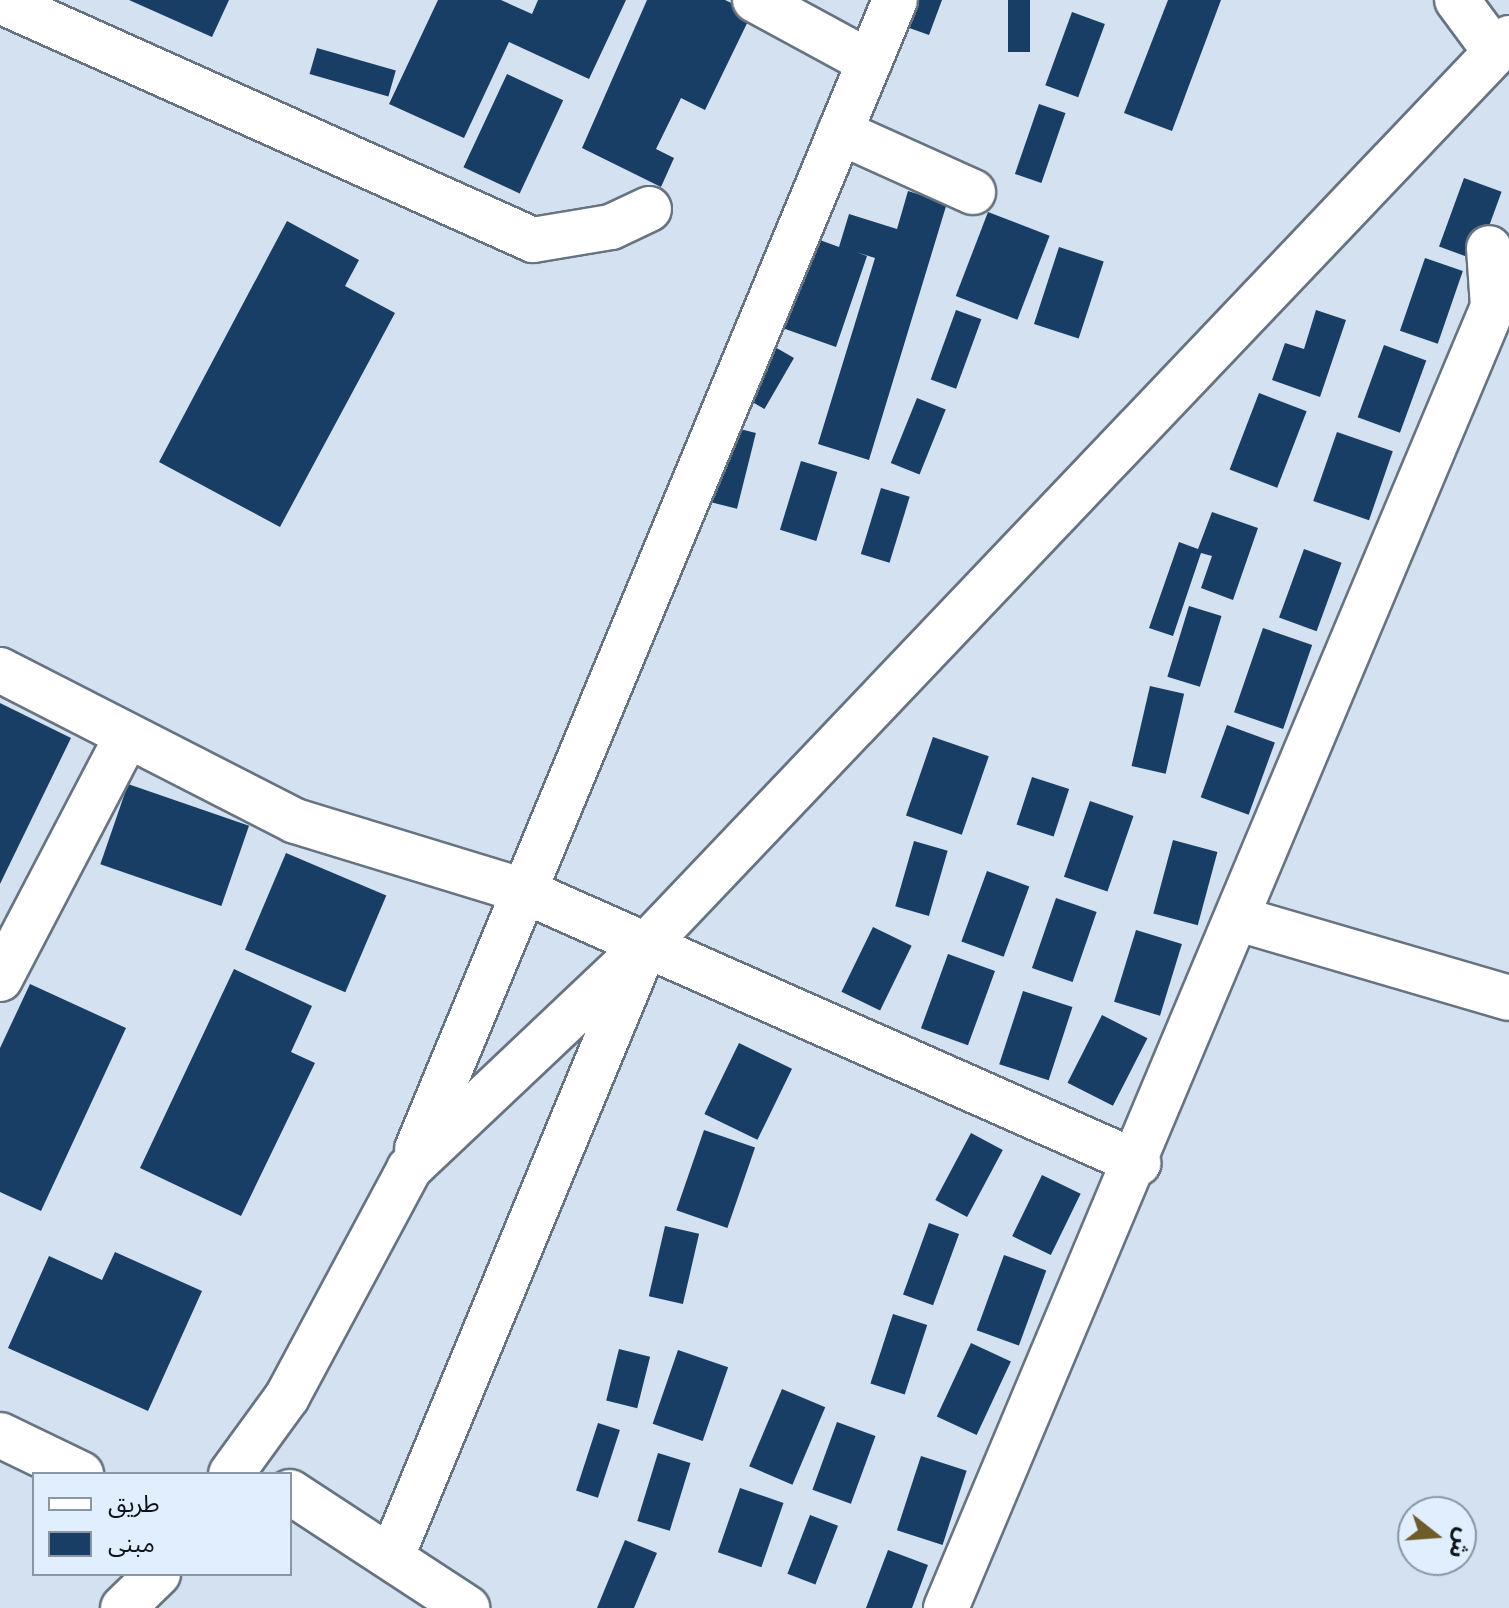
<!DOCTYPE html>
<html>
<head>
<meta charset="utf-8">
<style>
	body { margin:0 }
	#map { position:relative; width:1509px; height:1608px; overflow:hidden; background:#d3e1f1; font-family:Overpass,"Noto Sans Arabic",sans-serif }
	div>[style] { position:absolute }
	.building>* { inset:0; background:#193e65; transform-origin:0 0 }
	.roads { filter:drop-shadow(2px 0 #677381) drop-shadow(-2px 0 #677381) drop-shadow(0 2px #677381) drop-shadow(0 -2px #677381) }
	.street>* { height:44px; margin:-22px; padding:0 22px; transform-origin:22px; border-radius:22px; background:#fff }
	span { translate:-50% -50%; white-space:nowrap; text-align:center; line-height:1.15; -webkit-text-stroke:8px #e0eefe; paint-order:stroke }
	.legend { position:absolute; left:32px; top:1472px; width:260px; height:104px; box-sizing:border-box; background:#e0eefe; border:2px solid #8c96a2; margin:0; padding:10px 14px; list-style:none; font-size:24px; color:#0e1318 }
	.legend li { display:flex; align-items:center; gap:16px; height:40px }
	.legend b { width:40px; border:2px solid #8c96a2 }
	.north { position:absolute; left:1397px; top:1496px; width:80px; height:80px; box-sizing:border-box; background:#e0eefe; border:2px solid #8c96a2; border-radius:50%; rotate:107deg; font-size:22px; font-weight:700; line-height:32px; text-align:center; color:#0e1318 }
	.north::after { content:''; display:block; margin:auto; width:28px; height:36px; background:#6f5c2b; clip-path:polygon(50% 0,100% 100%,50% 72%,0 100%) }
</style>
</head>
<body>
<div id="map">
	<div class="building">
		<i style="clip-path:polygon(129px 0,229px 0,212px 37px)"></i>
		<i style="clip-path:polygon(438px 0,501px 0,532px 14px,538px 0,626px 0,589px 79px,509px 42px,464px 138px,389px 104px)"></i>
		<i style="clip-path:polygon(647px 0,725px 0,752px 13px,705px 110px,681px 98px,656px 149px,674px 158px,661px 187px,582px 148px)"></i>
		<i style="clip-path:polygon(910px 0,942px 0,929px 35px,901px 25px)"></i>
		<i style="left:1008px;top:0;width:22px;height:52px"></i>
		<i style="clip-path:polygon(1168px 0,1221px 0,1172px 131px,1124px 113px)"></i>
		<i style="left:1072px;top:12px;width:35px;height:78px;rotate:20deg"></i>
		<i style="left:317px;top:48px;width:82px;height:27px;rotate:16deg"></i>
		<i style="left:507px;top:74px;width:62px;height:103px;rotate:25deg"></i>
		<i style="left:1039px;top:104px;width:28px;height:74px;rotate:19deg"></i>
		<i style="left:1464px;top:178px;width:40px;height:73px;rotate:20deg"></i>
		<i style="clip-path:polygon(908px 191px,947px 203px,869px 460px,818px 444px,875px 258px,856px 252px,867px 256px,836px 347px,774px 325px,806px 235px,839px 247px,849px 214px,897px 229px)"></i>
		<i style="left:988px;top:212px;width:66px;height:90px;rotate:21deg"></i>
		<i style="clip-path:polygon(287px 221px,359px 260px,345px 286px,395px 313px,280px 527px,159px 462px)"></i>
		<i style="left:1059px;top:247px;width:47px;height:81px;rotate:18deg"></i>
		<i style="left:1425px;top:258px;width:40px;height:77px;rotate:19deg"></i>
		<i style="left:956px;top:310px;width:27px;height:74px;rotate:20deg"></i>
		<i style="clip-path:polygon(1316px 310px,1346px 320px,1320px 397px,1272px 380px,1285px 343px,1304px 349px)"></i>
		<i style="left:768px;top:343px;width:30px;height:59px;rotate:30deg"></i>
		<i style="left:1384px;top:345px;width:45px;height:77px;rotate:20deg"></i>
		<i style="left:1259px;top:393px;width:51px;height:82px;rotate:21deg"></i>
		<i style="left:917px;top:398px;width:31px;height:70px;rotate:22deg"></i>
		<i style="left:720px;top:424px;width:37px;height:78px;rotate:14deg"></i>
		<i style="left:1337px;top:432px;width:59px;height:73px;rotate:19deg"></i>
		<i style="left:801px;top:461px;width:38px;height:72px;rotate:17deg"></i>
		<i style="left:881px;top:488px;width:30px;height:69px;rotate:17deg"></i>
		<i style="clip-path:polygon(1212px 512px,1258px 528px,1233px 600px,1201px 588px,1212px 556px,1201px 553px,1173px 636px,1149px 628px,1179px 542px,1198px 549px)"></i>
		<i style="left:1304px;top:549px;width:40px;height:73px;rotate:20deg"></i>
		<i style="left:1189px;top:606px;width:34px;height:74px;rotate:17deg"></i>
		<i style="left:1263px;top:628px;width:52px;height:89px;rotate:19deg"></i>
		<i style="left:1150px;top:686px;width:35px;height:82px;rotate:13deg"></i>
		<i style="clip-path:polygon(0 703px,71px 738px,0 884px)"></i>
		<i style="left:1227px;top:725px;width:51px;height:77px;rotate:20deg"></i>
		<i style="left:933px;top:737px;width:59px;height:83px;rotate:19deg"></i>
		<i style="left:1032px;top:777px;width:39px;height:50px;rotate:18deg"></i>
		<i style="left:128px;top:784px;width:128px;height:85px;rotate:19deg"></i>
		<i style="left:1090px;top:801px;width:46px;height:80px;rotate:19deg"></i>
		<i style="left:1173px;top:840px;width:46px;height:76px;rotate:15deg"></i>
		<i style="left:914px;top:841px;width:35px;height:68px;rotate:16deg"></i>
		<i style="left:286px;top:853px;width:109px;height:105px;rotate:23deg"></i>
		<i style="left:987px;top:871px;width:45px;height:75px;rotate:20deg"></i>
		<i style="left:1056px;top:898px;width:43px;height:74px;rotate:19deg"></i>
		<i style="left:873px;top:927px;width:43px;height:72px;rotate:26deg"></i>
		<i style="left:1136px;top:930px;width:48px;height:75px;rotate:17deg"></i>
		<i style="left:948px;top:954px;width:50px;height:79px;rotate:20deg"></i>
		<i style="clip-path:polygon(234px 969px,312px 1006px,291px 1052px,315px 1063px,241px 1216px,140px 1168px)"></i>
		<i style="clip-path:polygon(30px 984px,126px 1028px,41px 1211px,0 1192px,0 1048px)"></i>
		<i style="left:1023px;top:991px;width:52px;height:77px;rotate:18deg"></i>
		<i style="left:1102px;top:1015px;width:51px;height:76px;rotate:27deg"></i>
		<i style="left:739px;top:1043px;width:59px;height:79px;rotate:26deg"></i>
		<i style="left:704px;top:1130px;width:54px;height:85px;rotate:19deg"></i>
		<i style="left:971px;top:1133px;width:36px;height:76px;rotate:28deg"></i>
		<i style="left:1042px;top:1175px;width:43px;height:68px;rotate:26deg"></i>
		<i style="left:929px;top:1223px;width:32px;height:76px;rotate:20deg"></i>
		<i style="left:665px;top:1226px;width:35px;height:72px;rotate:13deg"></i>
		<i style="clip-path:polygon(115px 1252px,202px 1291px,148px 1411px,8px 1348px,49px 1256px,102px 1280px)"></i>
		<i style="left:1004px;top:1255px;width:45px;height:80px;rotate:20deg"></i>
		<i style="left:893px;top:1314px;width:36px;height:73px;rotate:18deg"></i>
		<i style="left:971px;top:1343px;width:44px;height:81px;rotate:25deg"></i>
		<i style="left:619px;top:1349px;width:32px;height:53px;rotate:14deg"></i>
		<i style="left:678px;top:1350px;width:53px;height:78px;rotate:19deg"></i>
		<i style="left:782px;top:1389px;width:47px;height:84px;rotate:23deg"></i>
		<i style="left:837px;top:1422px;width:41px;height:72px;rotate:20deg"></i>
		<i style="left:598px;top:1423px;width:23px;height:71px;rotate:18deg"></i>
		<i style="left:658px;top:1453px;width:34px;height:71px;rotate:17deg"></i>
		<i style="left:921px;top:1456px;width:48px;height:78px;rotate:18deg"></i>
		<i style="left:740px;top:1488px;width:46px;height:68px;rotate:19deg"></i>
		<i style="left:810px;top:1515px;width:30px;height:63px;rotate:21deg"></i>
		<i style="clip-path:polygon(625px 1540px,657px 1553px,634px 1608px,597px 1608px)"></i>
		<i style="clip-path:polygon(888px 1550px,928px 1565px,912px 1608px,866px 1608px)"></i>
	</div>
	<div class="roads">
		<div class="street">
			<i style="left:755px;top:0;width:130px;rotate:28.5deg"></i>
			<i style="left:1457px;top:0;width:62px;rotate:53.5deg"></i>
			<i style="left:0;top:1px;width:584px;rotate:24.15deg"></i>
			<i style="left:533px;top:240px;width:79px;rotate:-9.5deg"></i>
			<i style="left:611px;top:227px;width:42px;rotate:-25.3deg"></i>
			<i style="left:840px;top:132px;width:146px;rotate:24.3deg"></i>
			<i style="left:0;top:670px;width:331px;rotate:27.1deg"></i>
			<i style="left:295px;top:821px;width:239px;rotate:17deg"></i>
			<i style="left:524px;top:891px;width:672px;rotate:23.89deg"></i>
			<i style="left:1239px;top:919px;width:281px;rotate:16.3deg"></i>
			<i style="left:0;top:979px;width:272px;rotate:-62.4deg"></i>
			<i style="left:417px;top:1149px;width:1244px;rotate:-67.41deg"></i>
			<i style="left:0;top:1435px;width:90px;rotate:25.7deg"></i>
			<i style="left:231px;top:1474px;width:95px;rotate:-54deg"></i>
			<i style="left:287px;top:1397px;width:259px;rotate:-61.8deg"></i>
			<i style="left:409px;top:1169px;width:326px;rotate:-43.4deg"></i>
			<i style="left:646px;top:945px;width:1252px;rotate:-46.42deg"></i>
			<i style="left:290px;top:1492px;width:212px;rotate:33.2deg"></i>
			<i style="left:392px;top:1556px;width:650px;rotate:-67.46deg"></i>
			<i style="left:123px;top:1608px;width:49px;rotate:-44.2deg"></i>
			<i style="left:946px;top:1608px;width:1411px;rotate:-67.2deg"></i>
			<i style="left:1493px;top:307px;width:59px;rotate:-93.9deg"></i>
		</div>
	</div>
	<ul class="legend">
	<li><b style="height:10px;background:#fff"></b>طريق</li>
	<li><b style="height:22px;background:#193e65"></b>مبنى</li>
	</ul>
	<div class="north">ش</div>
</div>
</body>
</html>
